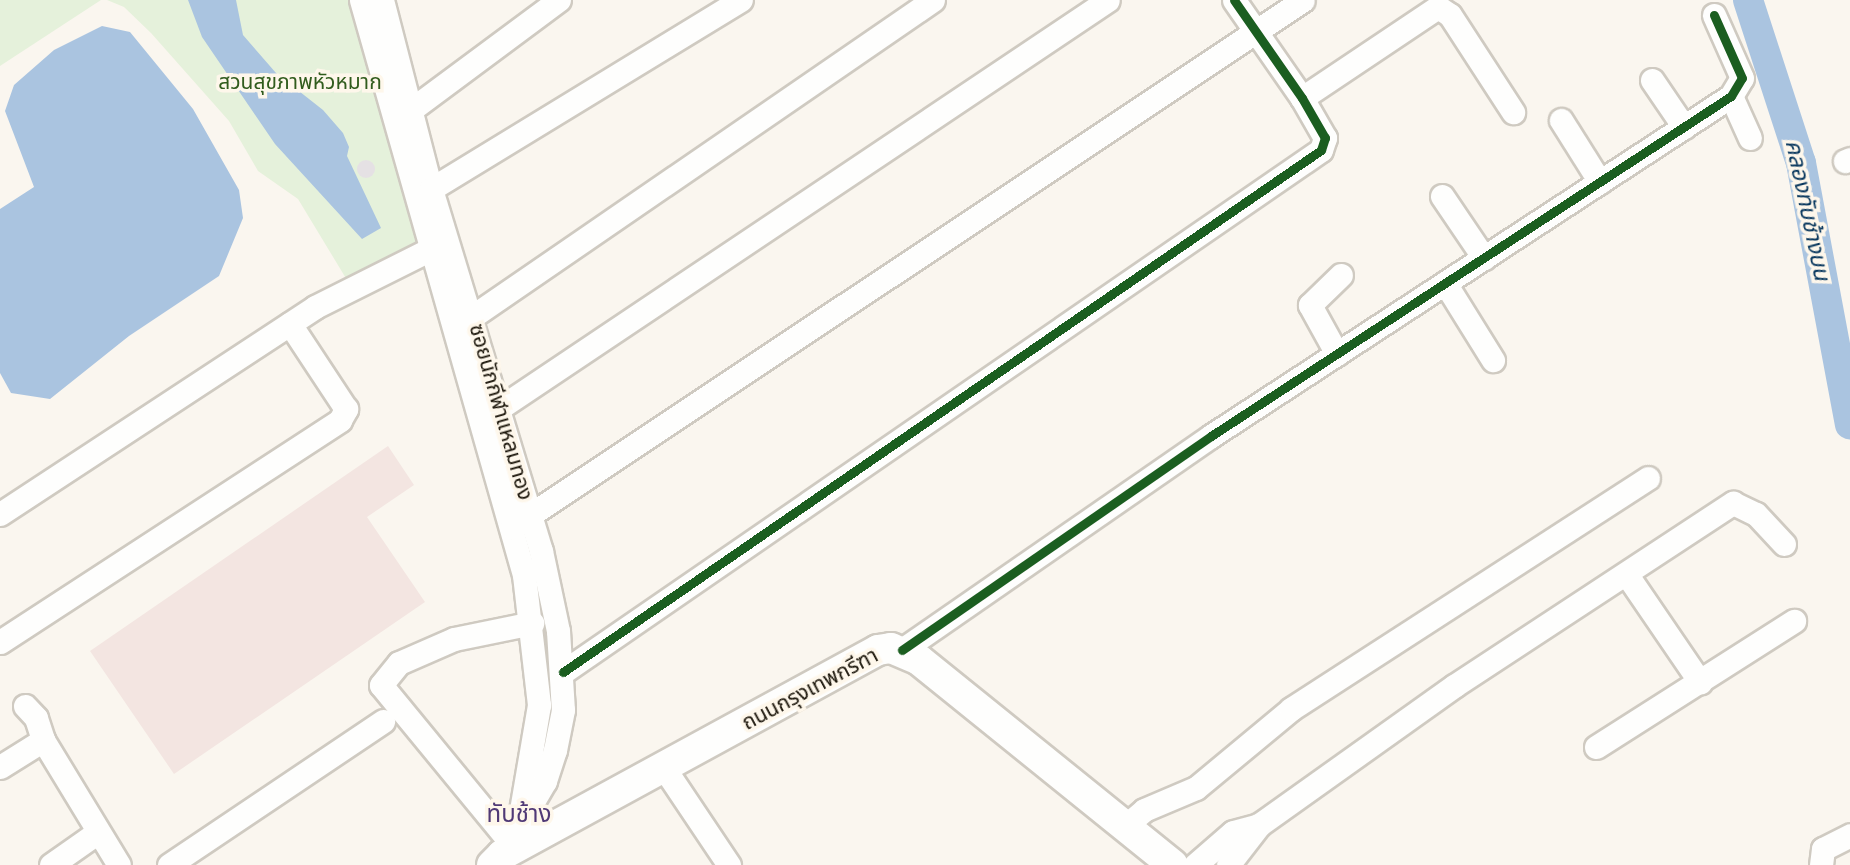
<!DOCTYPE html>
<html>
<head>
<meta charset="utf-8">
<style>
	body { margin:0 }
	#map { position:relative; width:1850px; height:865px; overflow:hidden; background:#faf6ef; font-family:Raleway,"Noto Sans Thai",sans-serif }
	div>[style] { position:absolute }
	.education>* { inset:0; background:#f3e5e1 }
	.green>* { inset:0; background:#e5f1db }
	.water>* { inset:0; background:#aac4e0 }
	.river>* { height:30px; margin:-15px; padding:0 15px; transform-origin:15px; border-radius:15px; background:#aac4e0 }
	.building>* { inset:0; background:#e5e1e4 }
	.round { border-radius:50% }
	.roads { filter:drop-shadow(2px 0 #cfcac1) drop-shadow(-2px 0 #cfcac1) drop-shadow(0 2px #cfcac1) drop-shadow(0 -2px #cfcac1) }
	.minor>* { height:23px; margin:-11.5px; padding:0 11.5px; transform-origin:11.5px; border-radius:11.5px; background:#fefefd }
	.major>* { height:30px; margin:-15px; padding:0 15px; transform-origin:15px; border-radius:15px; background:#fefefd }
	.cycleway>* { height:9px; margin:-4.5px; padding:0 4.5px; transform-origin:4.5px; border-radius:4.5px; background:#1b5e20 }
	span { translate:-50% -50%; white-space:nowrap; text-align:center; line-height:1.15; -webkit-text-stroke:7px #fef7eb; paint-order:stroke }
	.park-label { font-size:21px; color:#315c1d }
	.street-label { font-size:21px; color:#191308 }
	.water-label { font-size:23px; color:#06355c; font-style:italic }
	.quarter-label { font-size:24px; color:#503976 }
</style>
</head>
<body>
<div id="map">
	<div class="education">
		<i style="clip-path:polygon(388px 446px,414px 485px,367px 517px,425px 602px,174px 774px,90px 651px)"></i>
	</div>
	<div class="green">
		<i style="clip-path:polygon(0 0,101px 0,0 66px)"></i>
		<i style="clip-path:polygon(107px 0,361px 0,433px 248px,347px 280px,298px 199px,258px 171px,229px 121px,151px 33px,124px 7px)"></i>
	</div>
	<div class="water">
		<i style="clip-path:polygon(236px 0,243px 35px,276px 73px,323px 110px,343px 133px,349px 147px,347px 156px,381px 228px,362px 239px,275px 144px,202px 37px,188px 0)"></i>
		<i style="clip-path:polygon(102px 26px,130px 32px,193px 109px,239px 190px,243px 218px,219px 276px,129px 336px,50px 399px,11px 393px,0 373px,0 209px,34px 187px,5px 111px,14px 85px,54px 50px)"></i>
	</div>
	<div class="river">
		<i style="left:1748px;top:0;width:171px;rotate:72deg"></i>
		<i style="left:1801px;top:163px;width:266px;rotate:79.4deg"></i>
	</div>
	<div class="building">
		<i class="round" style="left:357px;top:160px;width:18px;height:18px"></i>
	</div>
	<div class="roads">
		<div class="minor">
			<i style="left:361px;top:0;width:598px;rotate:74.17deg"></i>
			<i style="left:524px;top:575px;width:131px;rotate:83.4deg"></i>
			<i style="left:539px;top:705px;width:107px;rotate:99.7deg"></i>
			<i style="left:382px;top:0;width:195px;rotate:75.5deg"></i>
			<i style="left:431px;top:189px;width:378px;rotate:73.1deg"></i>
			<i style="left:541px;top:551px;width:82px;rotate:78deg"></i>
			<i style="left:558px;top:631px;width:79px;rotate:86.4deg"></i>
			<i style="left:563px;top:710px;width:41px;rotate:101.3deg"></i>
			<i style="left:555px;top:750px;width:33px;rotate:108deg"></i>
			<i style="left:545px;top:781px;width:86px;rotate:120.2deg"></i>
			<i style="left:1652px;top:80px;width:57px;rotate:55.8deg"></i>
			<i style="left:1731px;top:96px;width:46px;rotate:65.7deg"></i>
			<i style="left:1302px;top:98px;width:164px;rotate:-33.8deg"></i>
			<i style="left:1438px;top:7px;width:14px;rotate:34deg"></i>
			<i style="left:1450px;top:15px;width:116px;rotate:57deg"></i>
			<i style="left:412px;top:109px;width:183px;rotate:-36.6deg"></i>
			<i style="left:1561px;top:120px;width:73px;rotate:57.8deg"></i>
			<i style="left:1845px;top:161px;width:5px;rotate:-22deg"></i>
			<i style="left:431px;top:189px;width:363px;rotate:-31.4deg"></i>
			<i style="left:1442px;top:196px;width:75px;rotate:55.9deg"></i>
			<i style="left:1445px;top:283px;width:91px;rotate:58.1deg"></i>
			<i style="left:473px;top:316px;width:558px;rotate:-34.49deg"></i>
			<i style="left:1337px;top:354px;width:56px;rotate:-118.9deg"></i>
			<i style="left:1310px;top:305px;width:43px;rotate:-44.1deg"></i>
			<i style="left:498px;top:409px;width:734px;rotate:-33.84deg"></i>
			<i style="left:0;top:514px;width:377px;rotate:-33.3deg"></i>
			<i style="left:315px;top:307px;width:132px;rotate:-26.6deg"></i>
			<i style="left:512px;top:527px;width:950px;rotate:-33.67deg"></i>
			<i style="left:1627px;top:575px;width:130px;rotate:55.7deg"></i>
			<i style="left:0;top:642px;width:406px;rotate:-33.1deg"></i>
			<i style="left:340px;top:420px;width:13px;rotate:-61deg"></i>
			<i style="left:346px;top:409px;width:102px;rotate:-123.4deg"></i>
			<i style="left:902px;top:650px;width:376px;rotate:-34.7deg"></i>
			<i style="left:1211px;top:436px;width:621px;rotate:-33.18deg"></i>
			<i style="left:1731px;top:96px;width:21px;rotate:-59deg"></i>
			<i style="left:1742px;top:78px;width:69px;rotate:-114deg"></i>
			<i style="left:563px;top:672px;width:920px;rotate:-34.55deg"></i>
			<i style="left:1321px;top:150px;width:13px;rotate:-72deg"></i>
			<i style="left:1325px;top:138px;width:46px;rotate:-119.9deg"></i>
			<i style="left:1302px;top:98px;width:119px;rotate:-124.8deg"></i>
			<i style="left:25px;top:706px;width:16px;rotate:47deg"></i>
			<i style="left:36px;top:718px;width:23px;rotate:72deg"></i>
			<i style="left:1596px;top:747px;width:235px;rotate:-32.5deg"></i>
			<i style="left:0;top:767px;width:51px;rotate:-32.1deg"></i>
			<i style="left:43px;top:740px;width:146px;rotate:58.7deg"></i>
			<i style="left:664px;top:768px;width:117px;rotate:56.2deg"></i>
			<i style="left:1124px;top:827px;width:26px;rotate:-40deg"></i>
			<i style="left:1144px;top:810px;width:56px;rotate:-22.9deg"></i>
			<i style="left:1196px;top:788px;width:124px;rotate:-39.7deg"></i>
			<i style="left:1291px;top:709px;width:425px;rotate:-32.9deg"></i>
			<i style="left:510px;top:842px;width:203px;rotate:-129.4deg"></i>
			<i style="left:381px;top:685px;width:28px;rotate:-51deg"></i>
			<i style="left:399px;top:663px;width:60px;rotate:-23.6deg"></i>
			<i style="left:454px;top:639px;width:80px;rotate:-11.6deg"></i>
			<i style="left:51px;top:865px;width:57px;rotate:-35.1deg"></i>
			<i style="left:169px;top:865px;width:258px;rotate:-33.9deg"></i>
			<i style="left:1195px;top:865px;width:50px;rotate:-41deg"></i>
			<i style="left:1233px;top:832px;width:27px;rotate:-15deg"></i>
			<i style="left:1259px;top:825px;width:239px;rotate:-35.5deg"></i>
			<i style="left:1454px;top:686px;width:334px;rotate:-33.3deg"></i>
			<i style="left:1733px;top:503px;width:25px;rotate:26deg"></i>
			<i style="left:1756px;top:514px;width:41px;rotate:47deg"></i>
			<i style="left:1228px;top:865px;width:51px;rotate:-52.2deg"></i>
			<i style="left:1821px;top:865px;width:16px;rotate:-83deg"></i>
			<i style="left:1823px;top:849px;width:30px;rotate:-27deg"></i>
		</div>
		<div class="major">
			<i style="left:492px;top:865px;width:14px;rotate:-45deg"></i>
			<i style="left:502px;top:855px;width:428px;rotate:-28.6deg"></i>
			<i style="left:878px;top:650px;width:13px;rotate:-9deg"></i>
			<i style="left:891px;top:648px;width:30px;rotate:23deg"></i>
			<i style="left:919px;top:660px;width:326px;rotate:38.9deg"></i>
		</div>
	</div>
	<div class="cycleway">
		<i style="left:902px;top:650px;width:376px;rotate:-34.7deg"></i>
		<i style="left:1211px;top:436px;width:621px;rotate:-33.18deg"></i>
		<i style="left:1731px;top:96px;width:21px;rotate:-59deg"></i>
		<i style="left:1742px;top:78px;width:69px;rotate:-114deg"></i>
		<i style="left:563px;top:672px;width:920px;rotate:-34.55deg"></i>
		<i style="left:1321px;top:150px;width:13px;rotate:-72deg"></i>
		<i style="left:1325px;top:138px;width:46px;rotate:-119.9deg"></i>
		<i style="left:1302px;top:98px;width:119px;rotate:-124.8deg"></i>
	</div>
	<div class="park-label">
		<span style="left:300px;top:82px">สวนสุขภาพหัวหมาก</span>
	</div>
	<div class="street-label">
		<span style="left:501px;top:412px;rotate:74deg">ซอยนักกีฬาแหลมทอง</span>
		<span style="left:810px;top:689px;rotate:-28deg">ถนนกรุงเทพกรีฑา</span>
	</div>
	<div class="water-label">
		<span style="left:1808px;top:210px;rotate:78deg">คลองทับช้างบน</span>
	</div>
	<div class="quarter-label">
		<span style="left:519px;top:814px">ทับช้าง</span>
	</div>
</div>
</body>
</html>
